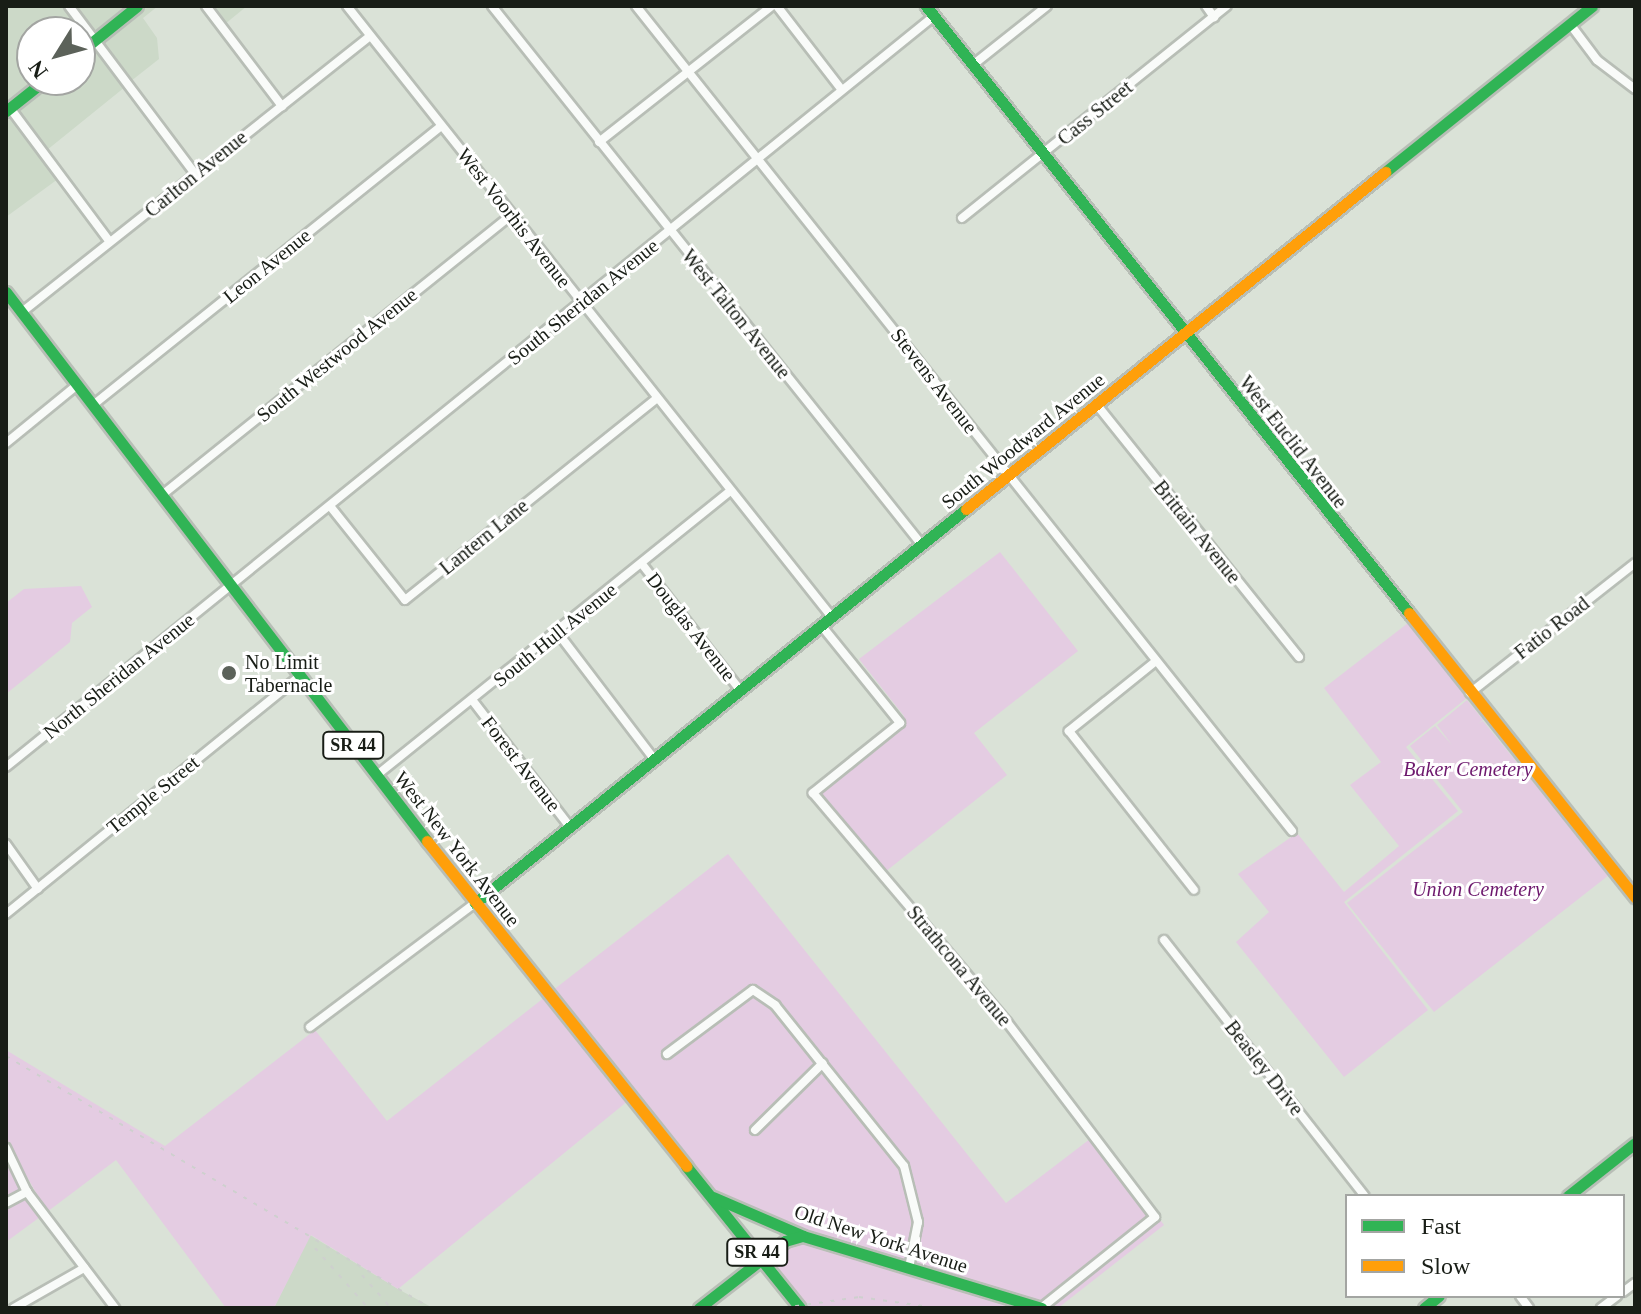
<!DOCTYPE html>
<html>
<head>
<meta charset="utf-8">
<style>
	body { margin:0 }
	#map { position:relative; width:1641px; height:1314px; overflow:hidden; background:#dae2d7; font-family:Georgia,serif }
	div>[style] { position:absolute }
	.built>* { inset:0; background:#ccd9c8 }
	.green>* { inset:0; background:#e4cce2 }
	.roads { filter:drop-shadow(2px 0 #b8beb6) drop-shadow(-2px 0 #b8beb6) drop-shadow(0 2px #b8beb6) drop-shadow(0 -2px #b8beb6) }
	.street>* { height:8px; margin:-4px; padding:0 4px; transform-origin:4px; border-radius:4px; background:#f9fbf9 }
	.fast>* { height:11px; margin:-5.5px; padding:0 5.5px; transform-origin:5.5px; border-radius:5.5px; background:#30b455 }
	.slow>* { height:11px; margin:-5.5px; padding:0 5.5px; transform-origin:5.5px; border-radius:5.5px; background:#ff9f0a }
	.rail>* { height:2px; margin-top:-1px; transform-origin:0; background:repeating-linear-gradient(90deg,#ced0ce 0 4px,transparent 0 12px) }
	.dots>* { width:22px; height:22px; translate:-50% -50%; box-sizing:border-box; border:4px solid #fff; border-radius:50% }
	span { translate:-50% -50%; white-space:nowrap; text-align:center; line-height:1.15; -webkit-text-stroke:6px #fff; paint-order:stroke }
	.shield-label span { padding:2px 6px; background:#fff; border:2px solid; border-radius:6px; -webkit-text-stroke-width:0 }
	.shield-label { font-size:18px; color:#181d16; font-weight:700 }
	.street-label { font-size:20px; color:#181d16 }
	.poi-label { font-size:20px; color:#181d16 }
	.left { translate:0 -50%; text-align:left }
	.park-label { font-size:20px; color:#6d186d; font-style:italic }
	.frame { position:absolute; inset:0; border:8px solid #181d16; pointer-events:none }
	.legend { position:absolute; left:1345px; top:1194px; width:280px; height:104px; box-sizing:border-box; background:#fff; border:2px solid #a3a5a2; margin:0; padding:10px 14px; list-style:none; font-size:24px; color:#181d16 }
	.legend li { display:flex; align-items:center; gap:16px; height:40px }
	.legend b { width:40px; border:2px solid #a3a5a2 }
	.north { position:absolute; left:16px; top:16px; width:80px; height:80px; box-sizing:border-box; background:#fff; border:2px solid #a3a5a2; border-radius:50%; rotate:233deg; font-size:22px; font-weight:700; line-height:32px; text-align:center; color:#181d16 }
	.north::after { content:''; display:block; margin:auto; width:28px; height:36px; background:#5c625a; clip-path:polygon(50% 0,100% 100%,50% 72%,0 100%) }
</style>
</head>
<body>
<div id="map">
	<div class="built">
		<i style="clip-path:polygon(6px 6px,64px 6px,89px 39px,80px 47px,80px 32px,32px 32px,32px 80px,38px 80px,6px 106px)"></i>
		<i style="clip-path:polygon(75px 6px,131px 6px,96px 34px)"></i>
		<i style="clip-path:polygon(144px 6px,158px 6px,143px 18px,157px 38px,159px 59px,131px 81px,101px 40px)"></i>
		<i style="clip-path:polygon(211px 6px,247px 6px,225px 24px)"></i>
		<i style="clip-path:polygon(94px 46px,125px 87px,47px 150px,15px 108px,51px 80px,80px 80px,80px 57px)"></i>
		<i style="clip-path:polygon(9px 114px,58px 179px,6px 217px,6px 116px)"></i>
		<i style="clip-path:polygon(310px 1235px,398px 1289px,433px 1308px,274px 1308px)"></i>
	</div>
	<div class="green">
		<i style="clip-path:polygon(1000px 552px,1078px 651px,974px 733px,1007px 775px,885px 872px,820px 792px,903px 726px,904px 716px,859px 659px)"></i>
		<i style="clip-path:polygon(81px 586px,92px 607px,72px 623px,70px 642px,6px 694px,6px 603px,24px 589px)"></i>
		<i style="clip-path:polygon(1408px 623px,1468px 697px,1406px 747px,1458px 811px,1344px 902px,1428px 1010px,1344px 1077px,1236px 942px,1269px 912px,1238px 874px,1297px 833px,1344px 892px,1399px 846px,1350px 785px,1381px 762px,1324px 688px)"></i>
		<i style="clip-path:polygon(1467px 700px,1483px 720px,1478px 724px,1483px 721px,1609px 875px,1434px 1012px,1347px 903px,1463px 812px,1410px 746px,1435px 726px,1452px 745px,1437px 725px)"></i>
		<i style="clip-path:polygon(728px 854px,1006px 1203px,1090px 1139px,1149px 1217px,1040px 1303px,804px 1232px,716px 1194px,552px 991px)"></i>
		<i style="clip-path:polygon(545px 997px,629px 1100px,398px 1289px,311px 1235px,274px 1308px,226px 1308px,116px 1160px,47px 1212px,6px 1140px,6px 1050px,165px 1146px,315px 1030px,387px 1121px)"></i>
		<i style="clip-path:polygon(6px 1156px,21px 1191px,6px 1199px)"></i>
		<i style="clip-path:polygon(25px 1198px,40px 1217px,6px 1242px,6px 1208px)"></i>
		<i style="clip-path:polygon(1158px 1217px,1164px 1225px,1058px 1308px,1049px 1306px)"></i>
		<i style="clip-path:polygon(802px 1240px,1026px 1308px,805px 1308px,768px 1259px)"></i>
	</div>
	<div class="roads">
		<div class="street">
			<i style="left:69px;top:6px;width:210px;rotate:53.1deg"></i>
			<i style="left:206px;top:6px;width:126px;rotate:52.8deg"></i>
			<i style="left:347px;top:6px;width:779px;rotate:51.57deg"></i>
			<i style="left:492px;top:6px;width:690px;rotate:51.42deg"></i>
			<i style="left:636px;top:6px;width:1054px;rotate:51.51deg"></i>
			<i style="left:777px;top:6px;width:106px;rotate:52.3deg"></i>
			<i style="left:1206px;top:6px;width:14px;rotate:54deg"></i>
			<i style="left:1570px;top:24px;width:45px;rotate:53.1deg"></i>
			<i style="left:1597px;top:60px;width:48px;rotate:37.3deg"></i>
			<i style="left:974px;top:64px;width:93px;rotate:-38.5deg"></i>
			<i style="left:10px;top:108px;width:167px;rotate:53.3deg"></i>
			<i style="left:599px;top:142px;width:220px;rotate:-38.2deg"></i>
			<i style="left:962px;top:218px;width:339px;rotate:-38.7deg"></i>
			<i style="left:22px;top:312px;width:444px;rotate:-38.4deg"></i>
			<i style="left:93px;top:405px;width:446px;rotate:-38.7deg"></i>
			<i style="left:1097px;top:405px;width:323px;rotate:51.3deg"></i>
			<i style="left:6px;top:443px;width:92px;rotate:-39.2deg"></i>
			<i style="left:162px;top:495px;width:448px;rotate:-38.7deg"></i>
			<i style="left:330px;top:506px;width:120px;rotate:51.4deg"></i>
			<i style="left:405px;top:600px;width:323px;rotate:-38.7deg"></i>
			<i style="left:642px;top:564px;width:160px;rotate:52.1deg"></i>
			<i style="left:821px;top:625px;width:126px;rotate:51.1deg"></i>
			<i style="left:900px;top:723px;width:112px;rotate:141.2deg"></i>
			<i style="left:813px;top:793px;width:300px;rotate:49.7deg"></i>
			<i style="left:1007px;top:1022px;width:245px;rotate:52.8deg"></i>
			<i style="left:1155px;top:1217px;width:146px;rotate:141.4deg"></i>
			<i style="left:558px;top:633px;width:158px;rotate:52.7deg"></i>
			<i style="left:1156px;top:661px;width:112px;rotate:141.2deg"></i>
			<i style="left:1069px;top:731px;width:202px;rotate:51.8deg"></i>
			<i style="left:1470px;top:693px;width:210px;rotate:-38.2deg"></i>
			<i style="left:473px;top:701px;width:159px;rotate:52.4deg"></i>
			<i style="left:6px;top:767px;width:1194px;rotate:-38.98deg"></i>
			<i style="left:377px;top:775px;width:453px;rotate:-38.8deg"></i>
			<i style="left:6px;top:844px;width:55px;rotate:54.6deg"></i>
			<i style="left:6px;top:914px;width:378px;rotate:-39deg"></i>
			<i style="left:1164px;top:940px;width:325px;rotate:51.9deg"></i>
			<i style="left:310px;top:1027px;width:206px;rotate:-36.9deg"></i>
			<i style="left:667px;top:1054px;width:107px;rotate:-36.7deg"></i>
			<i style="left:753px;top:990px;width:27px;rotate:34deg"></i>
			<i style="left:775px;top:1005px;width:206px;rotate:51.3deg"></i>
			<i style="left:904px;top:1166px;width:58px;rotate:76deg"></i>
			<i style="left:918px;top:1222px;width:47px;rotate:101.1deg"></i>
			<i style="left:755px;top:1130px;width:95px;rotate:-44.6deg"></i>
			<i style="left:6px;top:1148px;width:49px;rotate:64.5deg"></i>
			<i style="left:27px;top:1192px;width:146px;rotate:52.8deg"></i>
			<i style="left:6px;top:1203px;width:24px;rotate:-28deg"></i>
			<i style="left:1623px;top:1292px;width:15px;rotate:-37deg"></i>
			<i style="left:1520px;top:1296px;width:15px;rotate:53deg"></i>
			<i style="left:14px;top:1308px;width:81px;rotate:-29.7deg"></i>
			<i style="left:1601px;top:1308px;width:20px;rotate:-37deg"></i>
		</div>
		<div class="fast">
			<i style="left:926px;top:6px;width:776px;rotate:51.49deg"></i>
			<i style="left:80px;top:52px;width:73px;rotate:-38.9deg"></i>
			<i style="left:6px;top:111px;width:50px;rotate:-38.5deg"></i>
			<i style="left:1385px;top:172px;width:265px;rotate:-38.7deg"></i>
			<i style="left:6px;top:292px;width:692px;rotate:52.52deg"></i>
			<i style="left:475px;top:903px;width:630px;rotate:-38.75deg"></i>
			<i style="left:686px;top:1166px;width:182px;rotate:51.2deg"></i>
			<i style="left:1568px;top:1196px;width:85px;rotate:-38.3deg"></i>
			<i style="left:713px;top:1197px;width:98px;rotate:23.4deg"></i>
			<i style="left:803px;top:1236px;width:249px;rotate:16.8deg"></i>
			<i style="left:699px;top:1308px;width:109px;rotate:-37.9deg"></i>
			<i style="left:785px;top:1241px;width:18px;rotate:-16deg"></i>
			<i style="left:1424px;top:1308px;width:19px;rotate:-39deg"></i>
		</div>
		<div class="slow">
			<i style="left:966px;top:509px;width:538px;rotate:-38.81deg"></i>
			<i style="left:1409px;top:613px;width:363px;rotate:51.5deg"></i>
			<i style="left:427px;top:841px;width:416px;rotate:51.4deg"></i>
		</div>
	</div>
	<div class="rail">
		<i style="left:6px;top:1056px;width:493px;rotate:30.7deg"></i>
		<i style="left:315px;top:1248px;width:80px;rotate:48.5deg"></i>
		<i style="left:362px;top:1275px;width:44px;rotate:48.7deg"></i>
		<i style="left:783px;top:1308px;width:77px;rotate:-8.2deg"></i>
		<i style="left:859px;top:1297px;width:79px;rotate:8deg"></i>
	</div>
	<div class="dots">
		<i style="left:229px;top:673px;background:#5c625a"></i>
	</div>
	<div class="shield-label">
		<span style="left:353px;top:745px">SR 44</span>
		<span style="left:757px;top:1252px">SR 44</span>
	</div>
	<div class="street-label">
		<span style="left:1095px;top:113px;rotate:-39deg">Cass Street</span>
		<span style="left:196px;top:174px;rotate:-39deg">Carlton Avenue</span>
		<span style="left:514px;top:218px;rotate:52deg">West Voorhis Avenue</span>
		<span style="left:267px;top:266px;rotate:-39deg">Leon Avenue</span>
		<span style="left:583px;top:302px;rotate:-39deg">South Sheridan Avenue</span>
		<span style="left:736px;top:314px;rotate:51deg">West Talton Avenue</span>
		<span style="left:337px;top:355px;rotate:-39deg">South Westwood Avenue</span>
		<span style="left:934px;top:381px;rotate:52deg">Stevens Avenue</span>
		<span style="left:1023px;top:441px;rotate:-39deg">South Woodward Avenue</span>
		<span style="left:1293px;top:442px;rotate:52deg">West Euclid Avenue</span>
		<span style="left:1197px;top:532px;rotate:51deg">Brittain Avenue</span>
		<span style="left:484px;top:537px;rotate:-39deg">Lantern Lane</span>
		<span style="left:691px;top:627px;rotate:52deg">Douglas Avenue</span>
		<span style="left:1552px;top:628px;rotate:-38deg">Fatio Road</span>
		<span style="left:555px;top:635px;rotate:-39deg">South Hull Avenue</span>
		<span style="left:119px;top:676px;rotate:-39deg">North Sheridan Avenue</span>
		<span style="left:521px;top:764px;rotate:52deg">Forest Avenue</span>
		<span style="left:153px;top:795px;rotate:-39deg">Temple Street</span>
		<span style="left:457px;top:849px;rotate:52deg">West New York Avenue</span>
		<span style="left:959px;top:966px;rotate:50deg">Strathcona Avenue</span>
		<span style="left:1264px;top:1068px;rotate:52deg">Beasley Drive</span>
		<span style="left:881px;top:1239px;rotate:18deg">Old New York Avenue</span>
	</div>
	<div class="poi-label">
		<span class="left" style="left:245px;top:674px">No Limit<br>Tabernacle</span>
	</div>
	<div class="park-label">
		<span style="left:1468px;top:769px">Baker Cemetery</span>
		<span style="left:1478px;top:889px">Union Cemetery</span>
	</div>
	<div class="frame"></div>
	<ul class="legend">
	<li><b style="height:10px;background:#30b455"></b>Fast</li>
	<li><b style="height:10px;background:#ff9f0a"></b>Slow</li>
	</ul>
	<div class="north">N</div>
</div>
</body>
</html>
